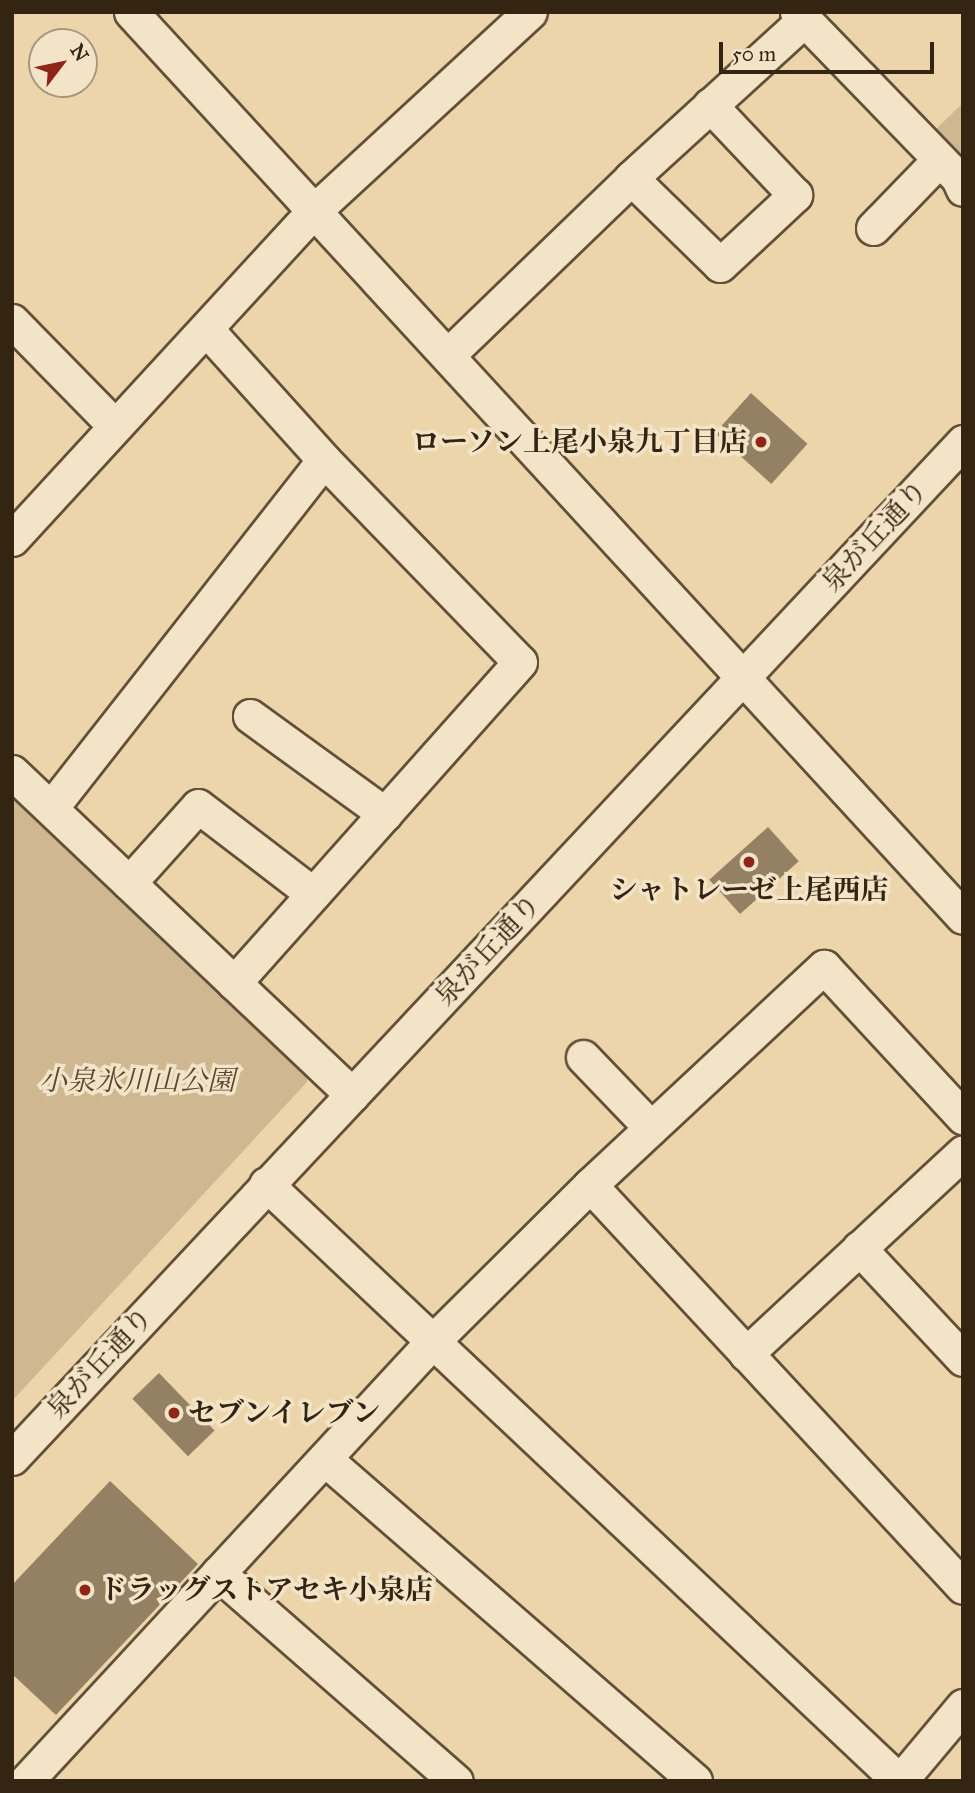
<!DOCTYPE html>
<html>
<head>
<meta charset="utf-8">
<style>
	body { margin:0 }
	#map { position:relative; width:975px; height:1793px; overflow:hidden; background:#edd5ab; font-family:"IM FELL Great Primer","Noto Serif JP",serif }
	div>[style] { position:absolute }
	.green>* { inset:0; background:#ceb791 }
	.building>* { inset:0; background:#948062; transform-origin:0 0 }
	.roads { filter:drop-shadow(2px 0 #625038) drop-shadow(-2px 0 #625038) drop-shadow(0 2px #625038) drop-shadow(0 -2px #625038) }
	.minor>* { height:33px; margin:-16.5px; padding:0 16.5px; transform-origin:16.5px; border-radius:16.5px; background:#f3e4c8 }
	.dots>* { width:19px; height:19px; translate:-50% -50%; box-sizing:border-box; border:4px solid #f3e4c8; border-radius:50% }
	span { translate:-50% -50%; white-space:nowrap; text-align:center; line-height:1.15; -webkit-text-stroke:7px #f3e4c8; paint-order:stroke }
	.poi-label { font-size:28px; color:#342412; font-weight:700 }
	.right { translate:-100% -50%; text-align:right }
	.left { translate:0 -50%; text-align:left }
	.street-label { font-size:28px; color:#342412 }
	.park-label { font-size:28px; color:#5a4932; font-style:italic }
	.frame { position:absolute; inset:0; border:14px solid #342412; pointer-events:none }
	.north { position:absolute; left:28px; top:28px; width:70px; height:70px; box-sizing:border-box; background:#f3e4c8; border:2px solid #a7977f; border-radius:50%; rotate:58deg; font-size:19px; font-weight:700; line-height:28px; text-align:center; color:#342412 }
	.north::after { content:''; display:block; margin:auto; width:24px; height:32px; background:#8f2418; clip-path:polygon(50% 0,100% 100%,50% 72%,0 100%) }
	.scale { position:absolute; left:719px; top:42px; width:215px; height:32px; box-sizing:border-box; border:4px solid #342412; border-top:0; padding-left:9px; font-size:21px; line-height:24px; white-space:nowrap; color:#342412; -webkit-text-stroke:5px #f3e4c8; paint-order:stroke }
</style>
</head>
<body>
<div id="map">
	<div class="green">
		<i style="clip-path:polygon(963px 103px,963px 163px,934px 131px)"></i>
		<i style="clip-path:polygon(12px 791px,307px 1069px,307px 1082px,12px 1401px)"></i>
	</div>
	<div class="building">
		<i style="left:751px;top:393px;width:76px;height:54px;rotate:42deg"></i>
		<i style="left:768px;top:827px;width:46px;height:79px;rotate:48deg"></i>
		<i style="left:159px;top:1373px;width:80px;height:37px;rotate:46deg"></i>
		<i style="clip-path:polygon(110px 1481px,198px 1564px,56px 1715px,12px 1674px,12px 1585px)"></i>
	</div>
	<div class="roads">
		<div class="minor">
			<i style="left:131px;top:12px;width:1229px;rotate:47.41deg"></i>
			<i style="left:797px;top:12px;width:231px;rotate:45.9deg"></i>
			<i style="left:958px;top:178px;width:12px;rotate:66deg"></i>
			<i style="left:631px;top:178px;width:124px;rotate:44.3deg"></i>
			<i style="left:720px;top:265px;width:103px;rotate:-43deg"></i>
			<i style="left:795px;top:195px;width:124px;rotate:-133.4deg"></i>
			<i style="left:873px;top:228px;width:95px;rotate:-45.9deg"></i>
			<i style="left:12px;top:321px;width:147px;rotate:45.6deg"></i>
			<i style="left:208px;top:331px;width:173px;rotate:48deg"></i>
			<i style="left:324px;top:460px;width:281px;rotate:45.9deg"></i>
			<i style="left:520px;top:662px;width:430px;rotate:131.7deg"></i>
			<i style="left:448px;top:355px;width:255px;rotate:-44deg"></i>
			<i style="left:631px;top:178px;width:234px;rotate:-42.4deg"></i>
			<i style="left:12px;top:539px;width:444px;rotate:-47.4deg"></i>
			<i style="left:313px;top:212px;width:295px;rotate:-42.7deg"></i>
			<i style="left:250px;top:716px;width:167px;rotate:36deg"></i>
			<i style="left:12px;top:772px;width:469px;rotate:43.5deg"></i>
			<i style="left:51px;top:808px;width:442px;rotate:-51.9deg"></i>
			<i style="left:129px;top:883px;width:103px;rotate:-48.1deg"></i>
			<i style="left:198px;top:806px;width:145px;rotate:37.4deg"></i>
			<i style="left:583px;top:1057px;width:98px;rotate:46.2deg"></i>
			<i style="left:266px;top:1184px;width:870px;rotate:43.32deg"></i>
			<i style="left:590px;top:1185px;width:548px;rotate:47.14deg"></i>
			<i style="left:859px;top:1248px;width:152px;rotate:46.9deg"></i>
			<i style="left:746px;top:1354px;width:296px;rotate:-42.9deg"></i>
			<i style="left:12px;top:1458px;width:1392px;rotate:-46.89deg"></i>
			<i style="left:326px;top:1460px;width:489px;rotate:41deg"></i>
			<i style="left:218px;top:1573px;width:316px;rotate:41.2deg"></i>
			<i style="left:26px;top:1781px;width:601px;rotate:-47.23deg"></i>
			<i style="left:434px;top:1340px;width:220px;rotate:-44.8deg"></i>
			<i style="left:590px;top:1185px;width:320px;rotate:-43deg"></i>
			<i style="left:824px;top:967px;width:205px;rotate:47.2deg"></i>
			<i style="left:900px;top:1781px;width:98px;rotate:-50deg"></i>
		</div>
	</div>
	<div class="dots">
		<i style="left:761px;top:442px;background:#8f2418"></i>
		<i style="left:749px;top:862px;background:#8f2418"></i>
		<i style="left:174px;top:1413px;background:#8f2418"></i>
		<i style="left:85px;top:1590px;background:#8f2418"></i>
	</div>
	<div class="poi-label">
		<span class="right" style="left:747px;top:442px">ローソン上尾小泉九丁目店</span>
		<span style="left:749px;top:890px">シャトレーゼ上尾西店</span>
		<span class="left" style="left:188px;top:1413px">セブンイレブン</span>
		<span class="left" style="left:99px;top:1590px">ドラッグストアセキ小泉店</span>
	</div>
	<div class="street-label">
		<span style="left:875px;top:536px;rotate:-47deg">泉が丘通り</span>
		<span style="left:488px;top:950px;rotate:-47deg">泉が丘通り</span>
		<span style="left:100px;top:1363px;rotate:-47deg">泉が丘通り</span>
	</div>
	<div class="park-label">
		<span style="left:137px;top:1081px">小泉氷川山公園</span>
	</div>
	<div class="frame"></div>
	<div class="north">N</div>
	<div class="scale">50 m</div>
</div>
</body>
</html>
